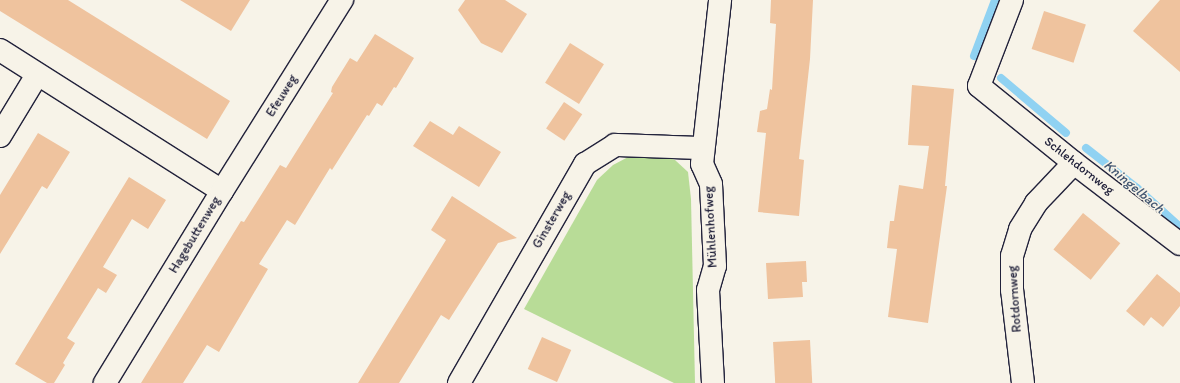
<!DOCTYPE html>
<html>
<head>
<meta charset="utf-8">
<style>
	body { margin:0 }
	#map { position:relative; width:1180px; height:383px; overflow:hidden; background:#f7f3e8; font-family:Itim,sans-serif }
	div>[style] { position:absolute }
	.green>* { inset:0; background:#b8dc97 }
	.stream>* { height:8px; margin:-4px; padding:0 4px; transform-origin:4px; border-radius:4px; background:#90d2f2 }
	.building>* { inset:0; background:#efc39e; transform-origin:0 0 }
	.roads { filter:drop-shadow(1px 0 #22223b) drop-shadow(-1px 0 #22223b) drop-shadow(0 1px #22223b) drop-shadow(0 -1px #22223b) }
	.street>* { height:22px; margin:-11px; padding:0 11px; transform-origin:11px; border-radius:11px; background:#f7f3e8 }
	span { translate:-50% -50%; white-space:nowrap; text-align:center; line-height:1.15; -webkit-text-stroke:3px #f7f3e8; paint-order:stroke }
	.street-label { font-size:13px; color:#22223b }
	.water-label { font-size:14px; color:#435772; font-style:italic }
</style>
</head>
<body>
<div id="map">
	<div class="green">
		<i style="clip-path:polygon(656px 154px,675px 160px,688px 172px,691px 199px,695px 383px,674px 383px,524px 309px,597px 180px,613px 165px,632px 155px)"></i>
	</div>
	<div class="stream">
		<i style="left:974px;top:56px;width:60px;rotate:-69.4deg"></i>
		<i style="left:1001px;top:78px;width:85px;rotate:40.2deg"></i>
		<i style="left:1086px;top:148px;width:65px;rotate:38.1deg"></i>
		<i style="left:1137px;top:188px;width:58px;rotate:42.2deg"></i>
	</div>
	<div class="building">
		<i style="clip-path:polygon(0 0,68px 0,230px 101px,207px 139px,0 11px)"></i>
		<i style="clip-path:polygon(180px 0,250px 0,231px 31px)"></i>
		<i style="clip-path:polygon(465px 0,505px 0,527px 14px,502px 53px,481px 43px,458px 10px)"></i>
		<i style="clip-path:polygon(771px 0,813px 0,810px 59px,799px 159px,804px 160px,799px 216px,758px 212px,766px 133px,757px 132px,760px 111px,767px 109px,770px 89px,772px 90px,776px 24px,770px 23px)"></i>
		<i style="clip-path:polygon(1160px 0,1180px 0,1180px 72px,1133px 31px)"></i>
		<i style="left:1044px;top:11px;width:44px;height:40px;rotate:18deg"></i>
		<i style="clip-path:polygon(375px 34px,414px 58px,396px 88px,394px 87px,382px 106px,377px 103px,369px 116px,367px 115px,332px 170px,330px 168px,295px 225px,287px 220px,259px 264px,268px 269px,219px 352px,207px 345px,183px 383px,141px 383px,241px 221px,244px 222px,280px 165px,286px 168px,333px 93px,331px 92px,332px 87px,350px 58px,357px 62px)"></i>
		<i style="left:570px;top:43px;width:40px;height:47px;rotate:32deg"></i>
		<i style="clip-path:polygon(912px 85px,954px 89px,945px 186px,947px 186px,928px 323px,888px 317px,897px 249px,887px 248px,890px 221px,894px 221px,899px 185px,923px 189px,929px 146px,908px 145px)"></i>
		<i style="left:564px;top:102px;width:22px;height:32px;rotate:34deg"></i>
		<i style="clip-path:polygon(430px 121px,453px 135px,459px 126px,501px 152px,479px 187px,413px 146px)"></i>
		<i style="clip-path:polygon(38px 133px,70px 152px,47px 189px,42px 186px,0 254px,0 195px)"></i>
		<i style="clip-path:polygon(129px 177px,166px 200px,148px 229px,132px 219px,103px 267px,117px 275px,106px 293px,98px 288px,67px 338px,75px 343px,63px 363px,65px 365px,54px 383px,47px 383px,15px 364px)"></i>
		<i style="clip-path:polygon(452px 196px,517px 238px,498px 243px,449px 320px,441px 315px,399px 383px,358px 383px,446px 240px,431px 230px)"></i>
		<i style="left:1083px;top:213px;width:48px;height:47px;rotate:39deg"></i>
		<i style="clip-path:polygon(806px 261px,807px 282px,802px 282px,803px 297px,768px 299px,766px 263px)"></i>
		<i style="clip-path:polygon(1157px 274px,1180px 293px,1180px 306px,1163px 327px,1151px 317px,1144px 326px,1126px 311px)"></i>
		<i style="left:542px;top:337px;width:32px;height:35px;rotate:24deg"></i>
		<i style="left:810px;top:340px;width:43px;height:37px;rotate:87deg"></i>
	</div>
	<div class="roads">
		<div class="street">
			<i style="left:1012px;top:0;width:92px;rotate:111deg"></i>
			<i style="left:979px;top:86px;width:122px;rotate:39deg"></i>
			<i style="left:1074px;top:163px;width:133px;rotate:37.4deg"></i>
			<i style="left:0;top:50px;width:263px;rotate:32.4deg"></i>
			<i style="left:222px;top:191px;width:225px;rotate:121.4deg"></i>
			<i style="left:0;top:136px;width:71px;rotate:-58.8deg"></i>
			<i style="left:222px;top:191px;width:226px;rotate:-57.9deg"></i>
			<i style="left:459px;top:383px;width:253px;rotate:-60.1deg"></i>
			<i style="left:585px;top:164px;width:36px;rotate:-32deg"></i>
			<i style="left:615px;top:145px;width:87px;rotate:2deg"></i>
			<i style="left:713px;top:383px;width:93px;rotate:-93.1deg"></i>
			<i style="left:708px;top:290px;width:25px;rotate:-74deg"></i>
			<i style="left:715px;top:266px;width:82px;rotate:-92.8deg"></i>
			<i style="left:711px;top:184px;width:22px;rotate:-114deg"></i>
			<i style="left:702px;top:164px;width:165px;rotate:-83.7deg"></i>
			<i style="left:1023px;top:383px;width:94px;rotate:-96.7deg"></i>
			<i style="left:1012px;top:290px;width:34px;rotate:-90deg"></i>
			<i style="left:1012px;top:256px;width:28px;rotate:-73deg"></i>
			<i style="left:1020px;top:229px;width:31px;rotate:-58deg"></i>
			<i style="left:1036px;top:203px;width:55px;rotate:-46.5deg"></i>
		</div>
	</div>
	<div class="street-label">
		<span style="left:282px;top:96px;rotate:-58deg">Efeuweg</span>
		<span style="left:1079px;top:166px;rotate:38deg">Schlehdornweg</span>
		<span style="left:552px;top:220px;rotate:-60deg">Ginsterweg</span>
		<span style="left:711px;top:227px;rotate:-93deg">Mühlenhofweg</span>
		<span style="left:195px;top:235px;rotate:-59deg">Hagebuttenweg</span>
		<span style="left:1015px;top:299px;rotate:-94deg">Rotdornweg</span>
	</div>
	<div class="water-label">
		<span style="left:1134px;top:187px;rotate:40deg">Kningelbach</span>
	</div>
</div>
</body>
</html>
